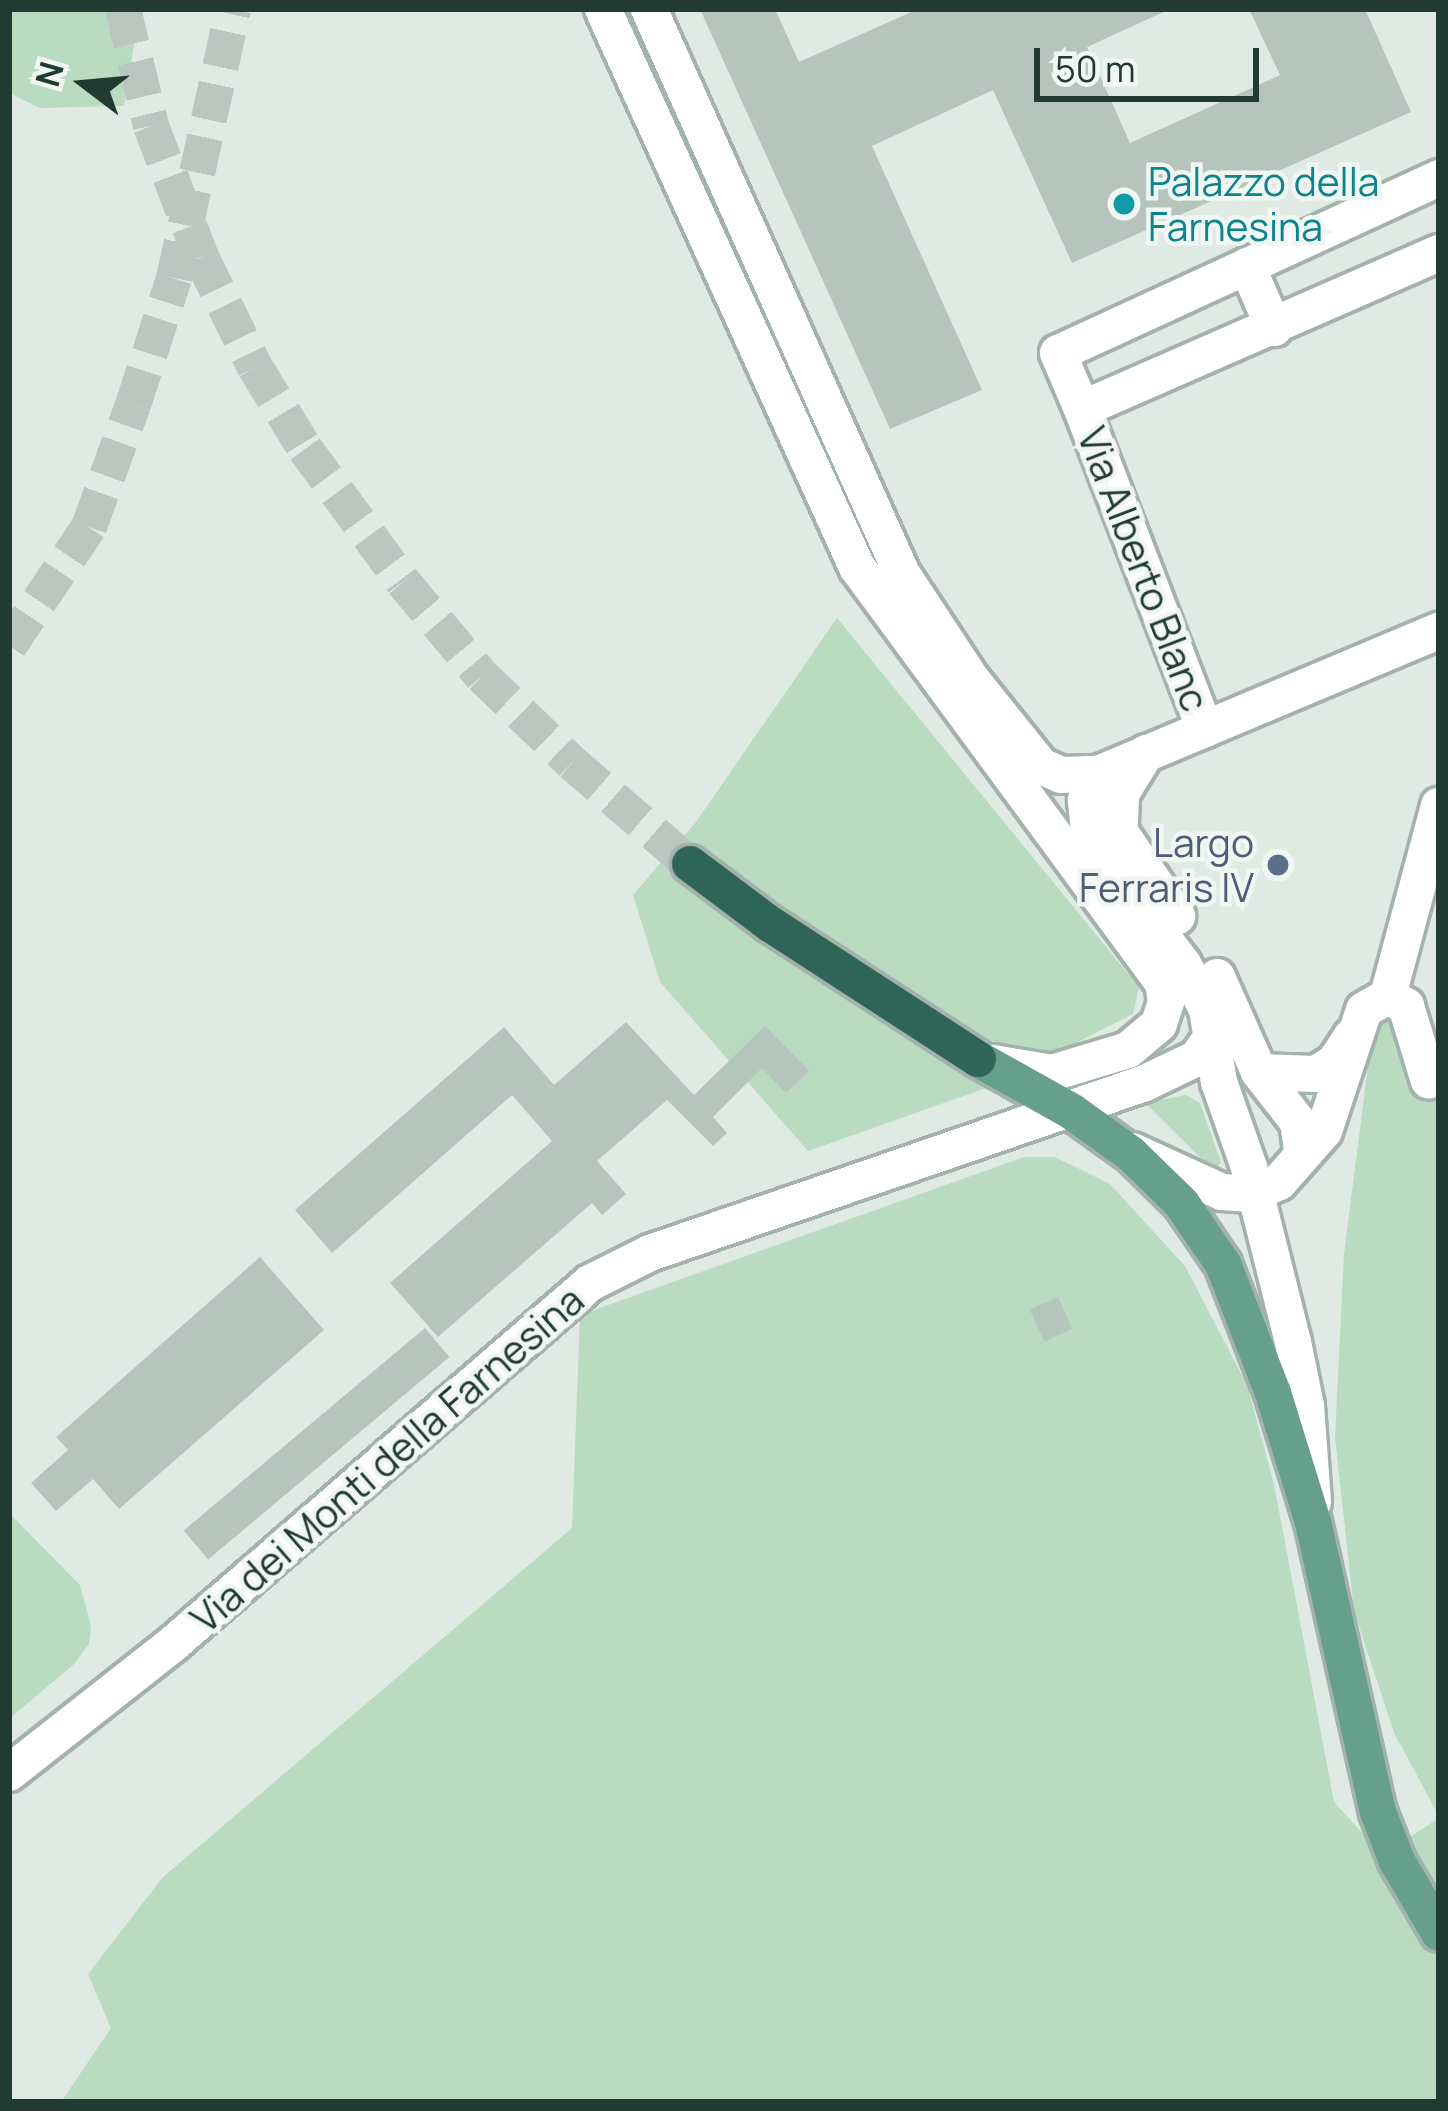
<!DOCTYPE html>
<html>
<head>
<meta charset="utf-8">
<style>
	body { margin:0 }
	#map { position:relative; width:1448px; height:2111px; overflow:hidden; background:#e0eae5; font-family:Manrope,sans-serif }
	div>[style] { position:absolute }
	.green>* { inset:0; background:#b9dbc0 }
	.building>* { inset:0; background:#b5c5be; transform-origin:0 0 }
	.highway-tunnel>* { height:36px; margin-top:-18px; transform-origin:0; background:repeating-linear-gradient(90deg,#bac7c1 0 36px,transparent 0 54px) }
	.roads { filter:drop-shadow(3px 0 #a3b2ac) drop-shadow(-3px 0 #a3b2ac) drop-shadow(0 3px #a3b2ac) drop-shadow(0 -3px #a3b2ac) }
	.minor>* { height:36px; margin:-18px; padding:0 18px; transform-origin:18px; border-radius:18px; background:#fff }
	.major>* { height:36px; margin:-18px; padding:0 18px; transform-origin:18px; border-radius:18px; background:#669f8c }
	.highway>* { height:36px; margin:-18px; padding:0 18px; transform-origin:18px; border-radius:18px; background:#2e6556 }
	.dots>* { width:33px; height:33px; translate:-50% -50%; box-sizing:border-box; border:6px solid #f0f7f3; border-radius:50% }
	span { translate:-50% -50%; white-space:nowrap; text-align:center; line-height:1.15; -webkit-text-stroke:9px #f0f7f3; paint-order:stroke }
	.culture-label { font-size:39px; color:#0d838f }
	.left { translate:0 -50%; text-align:left }
	.street-label { font-size:39px; color:#213a32 }
	.service-label { font-size:39px; color:#4e5e75 }
	.right { translate:-100% -50%; text-align:right }
	.frame { position:absolute; inset:0; border:12px solid #213a32; pointer-events:none }
	.north { position:absolute; left:24px; top:24px; width:120px; height:120px; -webkit-text-stroke:9px #f0f7f3; paint-order:stroke; rotate:286deg; font-size:33px; font-weight:700; line-height:48px; text-align:center; color:#213a32 }
	.north::after { content:''; display:block; margin:auto; width:42px; height:54px; background:#213a32; clip-path:polygon(50% 0,100% 100%,50% 72%,0 100%) }
	.scale { position:absolute; left:1034px; top:48px; width:225px; height:54px; box-sizing:border-box; border:6px solid #213a32; border-top:0; padding-left:15px; font-size:36px; line-height:42px; white-space:nowrap; color:#213a32; -webkit-text-stroke:9px #f0f7f3; paint-order:stroke }
</style>
</head>
<body>
<div id="map">
	<div class="green">
		<i style="clip-path:polygon(9px 9px,140px 9px,124px 106px,40px 108px,9px 93px)"></i>
		<i style="clip-path:polygon(837px 618px,1139px 987px,1133px 1014px,989px 1087px,808px 1151px,660px 982px,633px 895px,696px 822px)"></i>
		<i style="clip-path:polygon(1387px 1018px,1439px 1077px,1439px 1816px,1394px 1733px,1354px 1611px,1335px 1437px,1344px 1254px,1368px 1066px,1379px 1026px)"></i>
		<i style="clip-path:polygon(1186px 1095px,1200px 1103px,1221px 1162px,1218px 1167px,1210px 1167px,1145px 1103px)"></i>
		<i style="clip-path:polygon(1024px 1157px,1055px 1157px,1110px 1184px,1185px 1266px,1247px 1385px,1274px 1484px,1334px 1802px,1439px 1917px,1439px 2102px,61px 2102px,111px 2028px,88px 1974px,163px 1877px,572px 1528px,580px 1315px)"></i>
		<i style="clip-path:polygon(9px 1513px,80px 1585px,91px 1626px,89px 1644px,74px 1664px,9px 1719px)"></i>
		<i style="clip-path:polygon(1439px 1818px,1439px 1901px,1410px 1837px)"></i>
	</div>
	<div class="building">
		<i style="clip-path:polygon(700px 9px,775px 9px,799px 62px,918px 9px,1170px 9px,1087px 47px,1130px 143px,1280px 75px,1249px 9px,1365px 9px,1411px 112px,1072px 263px,993px 90px,872px 146px,982px 390px,890px 429px)"></i>
		<i style="clip-path:polygon(626px 1022px,694px 1095px,765px 1026px,809px 1071px,786px 1093px,762px 1068px,713px 1117px,727px 1133px,713px 1146px,667px 1100px,597px 1161px,626px 1194px,602px 1215px,592px 1203px,438px 1337px,390px 1283px,552px 1141px,512px 1095px,332px 1253px,295px 1210px,504px 1027px,554px 1085px)"></i>
		<i style="clip-path:polygon(260px 1257px,324px 1330px,119px 1509px,93px 1479px,56px 1511px,31px 1483px,68px 1450px,56px 1437px)"></i>
		<i style="left:1058px;top:1297px;width:35px;height:31px;rotate:66deg"></i>
		<i style="left:425px;top:1328px;width:38px;height:315px;rotate:50deg"></i>
	</div>
	<div class="highway-tunnel">
		<i style="left:123px;top:9px;width:120px;rotate:76.5deg"></i>
		<i style="left:151px;top:126px;width:140px;rotate:69.1deg"></i>
		<i style="left:201px;top:257px;width:123px;rotate:63.9deg"></i>
		<i style="left:255px;top:367px;width:96px;rotate:58.6deg"></i>
		<i style="left:305px;top:449px;width:165px;rotate:53.6deg"></i>
		<i style="left:403px;top:582px;width:123px;rotate:50deg"></i>
		<i style="left:482px;top:676px;width:125px;rotate:44deg"></i>
		<i style="left:572px;top:763px;width:155px;rotate:40.6deg"></i>
		<i style="left:9px;top:646px;width:143px;rotate:-56.1deg"></i>
		<i style="left:89px;top:527px;width:130px;rotate:-70.2deg"></i>
		<i style="left:133px;top:405px;width:133px;rotate:-72.1deg"></i>
		<i style="left:174px;top:278px;width:275px;rotate:-77.6deg"></i>
	</div>
	<div class="roads">
		<div class="minor">
			<i style="left:603px;top:9px;width:613px;rotate:65.53deg"></i>
			<i style="left:857px;top:567px;width:516px;rotate:53.66deg"></i>
			<i style="left:1163px;top:983px;width:19px;rotate:81deg"></i>
			<i style="left:1166px;top:1002px;width:23px;rotate:108deg"></i>
			<i style="left:1159px;top:1024px;width:40px;rotate:140deg"></i>
			<i style="left:1128px;top:1050px;width:79px;rotate:163.2deg"></i>
			<i style="left:1052px;top:1073px;width:60px;rotate:-170.4deg"></i>
			<i style="left:649px;top:9px;width:619px;rotate:65.88deg"></i>
			<i style="left:902px;top:574px;width:127px;rotate:56.6deg"></i>
			<i style="left:972px;top:680px;width:110px;rotate:51.3deg"></i>
			<i style="left:1041px;top:766px;width:22px;rotate:24deg"></i>
			<i style="left:1061px;top:775px;width:37px;rotate:-2deg"></i>
			<i style="left:1098px;top:774px;width:370px;rotate:-22.8deg"></i>
			<i style="left:1439px;top:178px;width:419px;rotate:155.3deg"></i>
			<i style="left:1058px;top:353px;width:61px;rotate:66.8deg"></i>
			<i style="left:1082px;top:409px;width:390px;rotate:-23.6deg"></i>
			<i style="left:1247px;top:266px;width:68px;rotate:66.5deg"></i>
			<i style="left:1082px;top:409px;width:343px;rotate:69deg"></i>
			<i style="left:1146px;top:753px;width:48px;rotate:121.4deg"></i>
			<i style="left:1121px;top:794px;width:38px;rotate:92deg"></i>
			<i style="left:1120px;top:832px;width:102px;rotate:55.8deg"></i>
			<i style="left:1098px;top:774px;width:29px;rotate:115deg"></i>
			<i style="left:1086px;top:800px;width:42px;rotate:84.6deg"></i>
			<i style="left:1090px;top:842px;width:153px;rotate:52.7deg"></i>
			<i style="left:1183px;top:964px;width:51px;rotate:61.9deg"></i>
			<i style="left:1207px;top:1009px;width:74px;rotate:80.7deg"></i>
			<i style="left:1219px;top:1082px;width:90px;rotate:70.6deg"></i>
			<i style="left:1249px;top:1167px;width:180px;rotate:75.9deg"></i>
			<i style="left:1293px;top:1342px;width:65px;rotate:78.5deg"></i>
			<i style="left:1306px;top:1406px;width:96px;rotate:85.8deg"></i>
			<i style="left:1217px;top:977px;width:104px;rotate:66.1deg"></i>
			<i style="left:1259px;top:1072px;width:63px;rotate:52deg"></i>
			<i style="left:1298px;top:1122px;width:28px;rotate:82deg"></i>
			<i style="left:1388px;top:996px;width:197px;rotate:-75deg"></i>
			<i style="left:1259px;top:1072px;width:57px;rotate:2deg"></i>
			<i style="left:1316px;top:1074px;width:22px;rotate:-32deg"></i>
			<i style="left:1335px;top:1062px;width:30px;rotate:-57deg"></i>
			<i style="left:1132px;top:1151px;width:99px;rotate:24.5deg"></i>
			<i style="left:1222px;top:1192px;width:28px;rotate:4deg"></i>
			<i style="left:1250px;top:1194px;width:31px;rotate:-22deg"></i>
			<i style="left:1279px;top:1182px;width:68px;rotate:-48.6deg"></i>
			<i style="left:1324px;top:1131px;width:127px;rotate:-71.7deg"></i>
			<i style="left:1364px;top:1010px;width:28px;rotate:-30deg"></i>
			<i style="left:1388px;top:996px;width:21px;rotate:29deg"></i>
			<i style="left:1406px;top:1006px;width:78px;rotate:73deg"></i>
			<i style="left:9px;top:1773px;width:210px;rotate:-38.2deg"></i>
			<i style="left:174px;top:1643px;width:550px;rotate:-40.87deg"></i>
			<i style="left:590px;top:1283px;width:67px;rotate:-26.6deg"></i>
			<i style="left:650px;top:1253px;width:523px;rotate:-18.95deg"></i>
			<i style="left:1145px;top:1083px;width:58px;rotate:-25.7deg"></i>
			<i style="left:1197px;top:1058px;width:24px;rotate:-55deg"></i>
		</div>
		<div class="major">
			<i style="left:978px;top:1059px;width:107px;rotate:29.2deg"></i>
			<i style="left:1071px;top:1111px;width:74px;rotate:35.6deg"></i>
			<i style="left:1131px;top:1154px;width:71px;rotate:44.4deg"></i>
			<i style="left:1182px;top:1204px;width:73px;rotate:55.7deg"></i>
			<i style="left:1223px;top:1264px;width:138px;rotate:68.8deg"></i>
			<i style="left:1273px;top:1393px;width:135px;rotate:72.8deg"></i>
			<i style="left:1313px;top:1522px;width:297px;rotate:77.4deg"></i>
			<i style="left:1378px;top:1812px;width:53px;rotate:68.8deg"></i>
			<i style="left:1397px;top:1861px;width:83px;rotate:59.7deg"></i>
		</div>
		<div class="highway">
			<i style="left:690px;top:864px;width:100px;rotate:36.9deg"></i>
			<i style="left:770px;top:924px;width:248px;rotate:33deg"></i>
		</div>
	</div>
	<div class="dots">
		<i style="left:1124px;top:204px;background:#0f9aa8"></i>
		<i style="left:1278px;top:865px;background:#5c6f8a"></i>
	</div>
	<div class="culture-label">
		<span class="left" style="left:1148px;top:204px">Palazzo della<br>Farnesina</span>
	</div>
	<div class="street-label">
		<span style="left:1144px;top:569px;rotate:69deg">Via Alberto Blanc</span>
		<span style="left:387px;top:1459px;rotate:-41deg">Via dei Monti della Farnesina</span>
	</div>
	<div class="service-label">
		<span class="right" style="left:1254px;top:865px">Largo<br>Ferraris IV</span>
	</div>
	<div class="frame"></div>
	<div class="north">N</div>
	<div class="scale">50 m</div>
</div>
</body>
</html>
